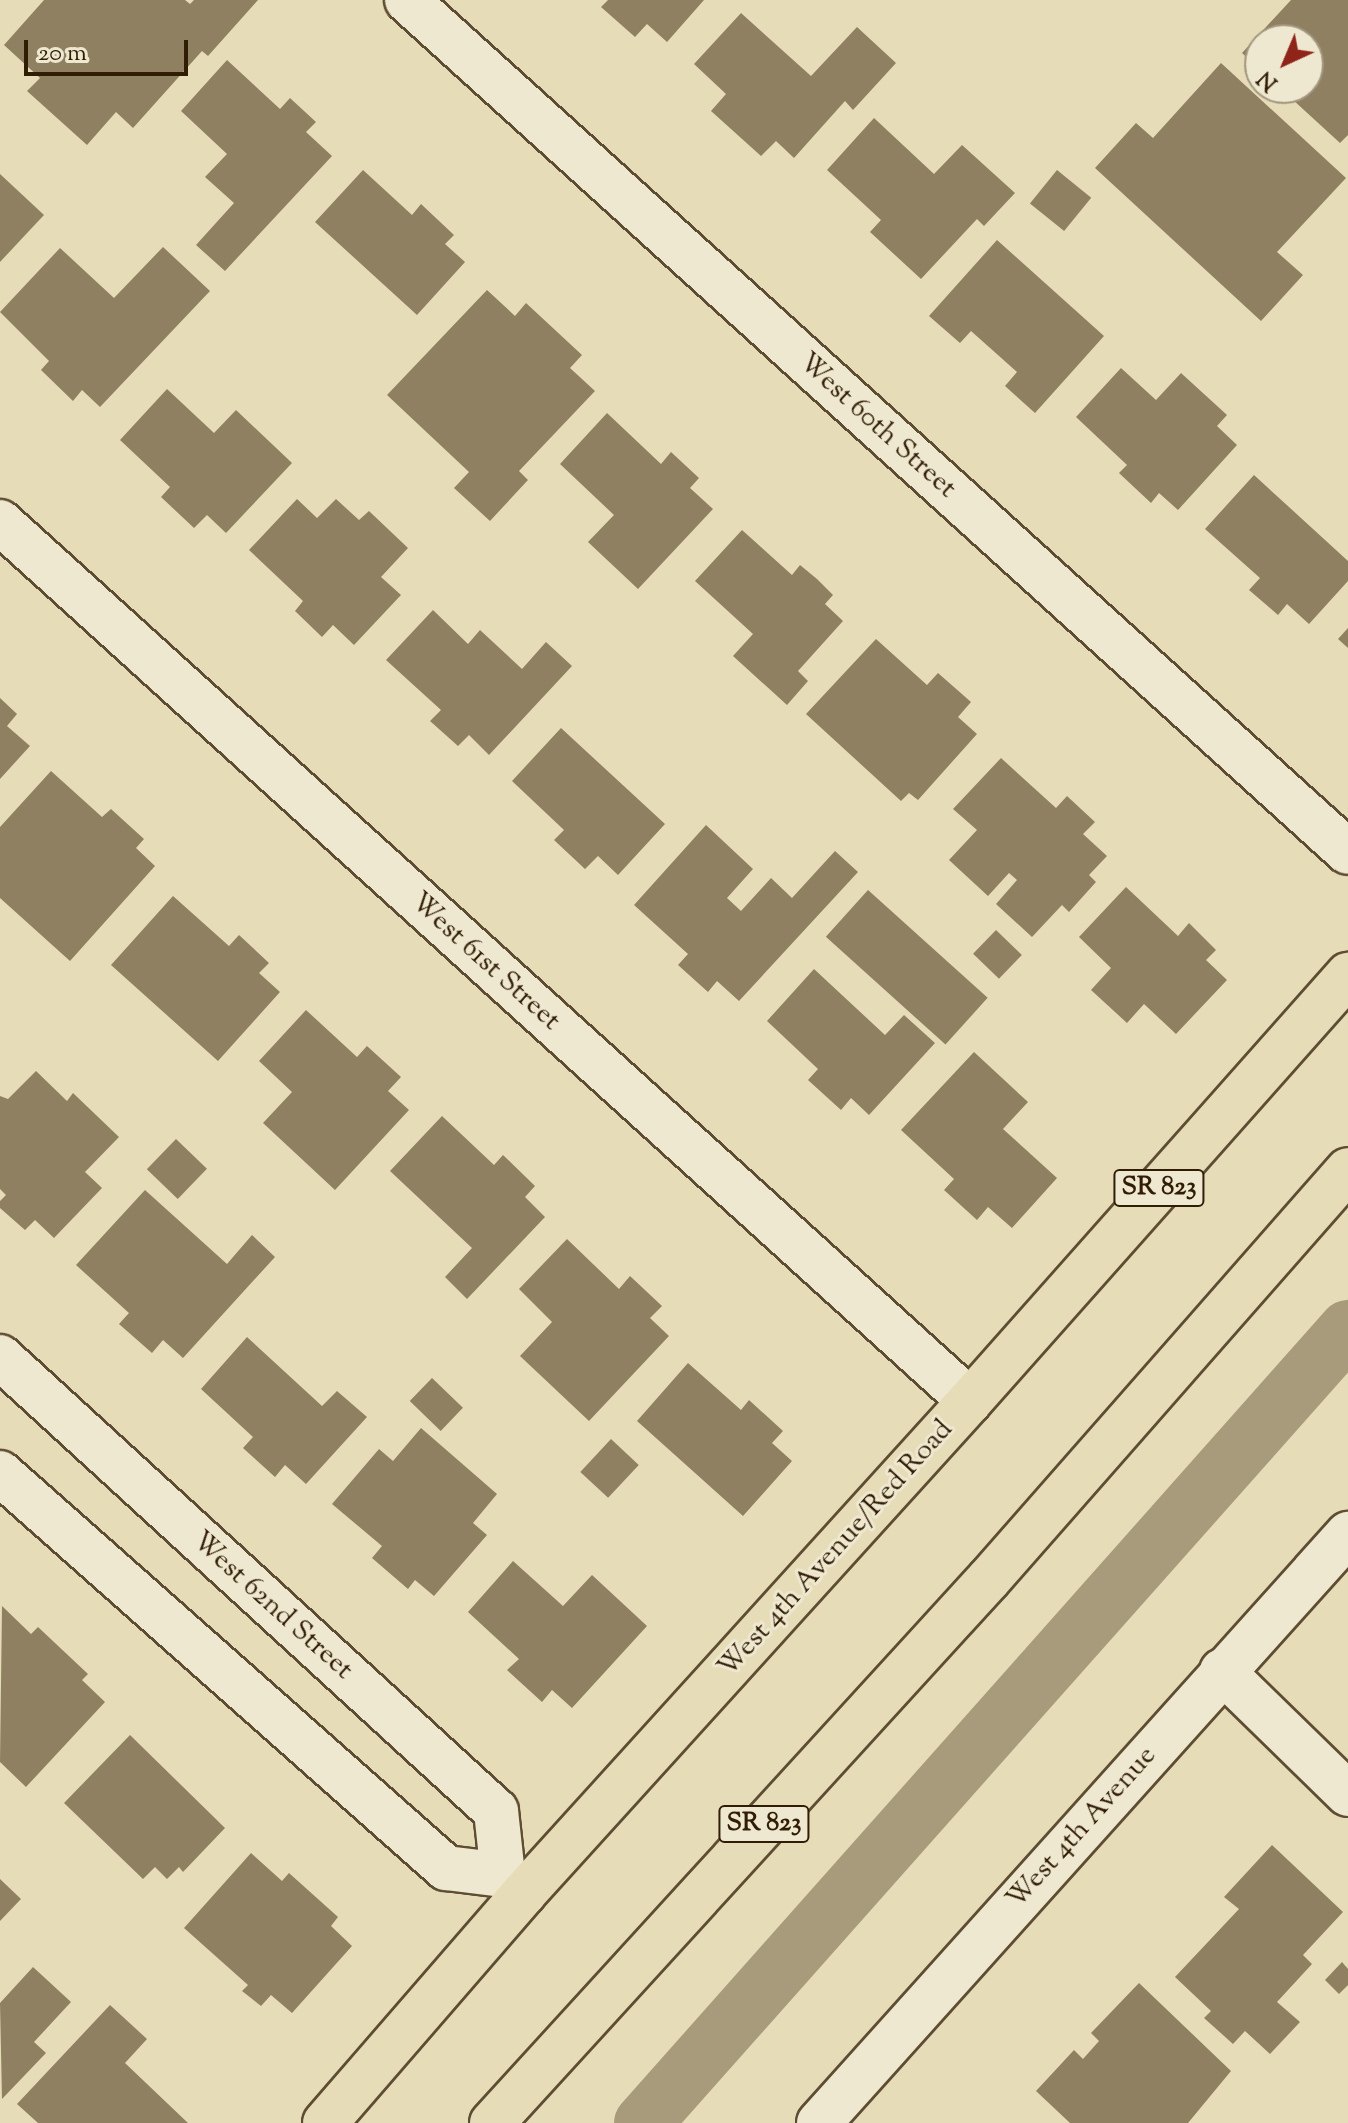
<!DOCTYPE html>
<html>
<head>
<meta charset="utf-8">
<style>
	body { margin:0 }
	#map { position:relative; width:1348px; height:2123px; overflow:hidden; background:#e6dcb8; font-family:"Sorts Mill Goudy",serif }
	div>[style] { position:absolute }
	.canal>* { height:58px; margin:-29px; padding:0 29px; transform-origin:29px; border-radius:29px; background:#a89b7b }
	.building>* { inset:0; background:#8f8062; transform-origin:0 0 }
	.roads { filter:drop-shadow(2px 0 #5e4d32) drop-shadow(-2px 0 #5e4d32) drop-shadow(0 2px #5e4d32) drop-shadow(0 -2px #5e4d32) }
	.minor>* { height:44px; margin:-22px; padding:0 22px; transform-origin:22px; border-radius:22px; background:#efe8d1 }
	.major>* { height:44px; margin:-22px; padding:0 22px; transform-origin:22px; border-radius:22px; background:#e6dcb8 }
	span { translate:-50% -50%; white-space:nowrap; text-align:center; line-height:1.15; -webkit-text-stroke:6px #efe8d1; paint-order:stroke }
	.shield-label span { padding:2px 6px; background:#efe8d1; border:2px solid; border-radius:6px; -webkit-text-stroke-width:0 }
	.shield-label { font-size:26px; color:#311d05; font-weight:700 }
	.street-label { font-size:28px; color:#311d05 }
	.north { position:absolute; left:1244px; top:24px; width:80px; height:80px; box-sizing:border-box; background:#efe8d1; border:2px solid #a3977f; border-radius:50%; rotate:224deg; font-size:22px; font-weight:700; line-height:32px; text-align:center; color:#311d05 }
	.north::after { content:''; display:block; margin:auto; width:28px; height:36px; background:#8f2418; clip-path:polygon(50% 0,100% 100%,50% 72%,0 100%) }
	.scale { position:absolute; left:24px; top:40px; width:164px; height:36px; box-sizing:border-box; border:4px solid #311d05; border-top:0; padding-left:10px; font-size:24px; line-height:28px; white-space:nowrap; color:#311d05; -webkit-text-stroke:6px #efe8d1; paint-order:stroke }
</style>
</head>
<body>
<div id="map">
	<div class="canal">
		<i style="left:643px;top:2123px;width:1062px;rotate:-48.4deg"></i>
	</div>
	<div class="building">
		<i style="clip-path:polygon(44px 0,185px 0,190px 4px,194px 0,258px 0,208px 56px,202px 51px,133px 128px,116px 112px,87px 145px,27px 91px,40px 78px,4px 45px)"></i>
		<i style="clip-path:polygon(608px 0,704px 0,667px 42px,647px 24px,635px 37px,601px 7px)"></i>
		<i style="clip-path:polygon(1291px 0,1348px 0,1348px 135px,1340px 143px,1280px 88px,1308px 88px,1308px 40px,1260px 40px,1260px 70px,1242px 53px)"></i>
		<i style="clip-path:polygon(741px 13px,811px 76px,857px 27px,896px 63px,853px 110px,845px 101px,794px 158px,776px 141px,761px 156px,711px 111px,726px 94px,694px 64px)"></i>
		<i style="clip-path:polygon(227px 60px,280px 109px,290px 98px,316px 122px,306px 132px,332px 156px,225px 271px,196px 245px,234px 203px,205px 177px,227px 154px,181px 111px)"></i>
		<i style="clip-path:polygon(1221px 63px,1346px 178px,1277px 252px,1303px 275px,1261px 321px,1095px 168px,1136px 123px,1153px 138px)"></i>
		<i style="clip-path:polygon(874px 118px,934px 174px,962px 145px,1015px 193px,984px 226px,977px 219px,921px 279px,870px 232px,881px 220px,827px 170px)"></i>
		<i style="clip-path:polygon(363px 170px,412px 215px,421px 204px,454px 235px,445px 244px,465px 262px,417px 315px,315px 222px)"></i>
		<i style="left:1057px;top:170px;width:44px;height:43px;rotate:39deg"></i>
		<i style="clip-path:polygon(0 174px,44px 215px,0 262px)"></i>
		<i style="clip-path:polygon(997px 240px,1104px 336px,1035px 413px,1005px 386px,1017px 372px,971px 331px,960px 343px,929px 316px)"></i>
		<i style="clip-path:polygon(163px 247px,210px 291px,100px 407px,82px 390px,73px 401px,41px 370px,49px 361px,0 312px,60px 248px,114px 298px)"></i>
		<i style="clip-path:polygon(487px 290px,515px 316px,526px 303px,582px 355px,570px 368px,595px 391px,519px 471px,528px 480px,490px 521px,454px 488px,469px 472px,387px 395px)"></i>
		<i style="clip-path:polygon(1121px 368px,1156px 400px,1181px 373px,1227px 415px,1217px 426px,1237px 445px,1178px 510px,1159px 493px,1151px 503px,1119px 473px,1127px 465px,1076px 417px)"></i>
		<i style="clip-path:polygon(167px 389px,214px 433px,236px 410px,292px 463px,226px 533px,207px 515px,194px 528px,161px 497px,170px 487px,120px 440px)"></i>
		<i style="clip-path:polygon(607px 413px,661px 464px,671px 452px,699px 478px,690px 488px,713px 509px,638px 589px,588px 542px,614px 515px,560px 464px)"></i>
		<i style="clip-path:polygon(1254px 475px,1348px 561px,1348px 581px,1309px 624px,1287px 604px,1278px 615px,1249px 590px,1260px 578px,1205px 529px)"></i>
		<i style="clip-path:polygon(297px 499px,317px 518px,336px 499px,359px 520px,369px 511px,408px 548px,381px 577px,401px 595px,354px 645px,333px 625px,322px 637px,295px 611px,303px 601px,249px 550px)"></i>
		<i style="clip-path:polygon(742px 530px,792px 575px,800px 565px,817px 579px,833px 595px,825px 604px,843px 621px,798px 671px,808px 681px,787px 705px,733px 656px,753px 634px,695px 581px)"></i>
		<i style="clip-path:polygon(433px 610px,468px 644px,480px 630px,522px 669px,546px 642px,572px 666px,489px 755px,469px 735px,458px 746px,430px 721px,441px 710px,386px 660px)"></i>
		<i style="clip-path:polygon(1348px 628px,1348px 648px,1338px 639px)"></i>
		<i style="clip-path:polygon(876px 639px,927px 685px,938px 673px,971px 702px,958px 717px,977px 734px,918px 800px,909px 793px,901px 801px,806px 714px)"></i>
		<i style="clip-path:polygon(0 698px,17px 714px,7px 726px,30px 746px,0 779px)"></i>
		<i style="clip-path:polygon(561px 728px,665px 824px,618px 875px,598px 856px,585px 869px,554px 840px,564px 830px,512px 781px)"></i>
		<i style="clip-path:polygon(1001px 758px,1056px 808px,1067px 796px,1095px 822px,1083px 834px,1107px 856px,1089px 875px,1096px 882px,1069px 912px,1062px 905px,1032px 937px,996px 904px,1017px 880px,1009px 873px,988px 896px,949px 860px,977px 830px,953px 809px)"></i>
		<i style="clip-path:polygon(51px 771px,102px 817px,111px 809px,144px 839px,136px 848px,155px 866px,70px 961px,0 898px,0 827px)"></i>
		<i style="clip-path:polygon(706px 825px,753px 869px,727px 898px,741px 911px,771px 878px,792px 898px,835px 851px,858px 872px,739px 1001px,717px 981px,708px 992px,678px 965px,688px 954px,634px 905px)"></i>
		<i style="clip-path:polygon(1126px 887px,1178px 936px,1189px 923px,1216px 950px,1206px 960px,1227px 980px,1176px 1034px,1144px 1004px,1127px 1023px,1091px 990px,1111px 968px,1079px 937px)"></i>
		<i style="left:868px;top:890px;width:161px;height:63px;rotate:42deg"></i>
		<i style="clip-path:polygon(173px 896px,229px 946px,239px 935px,269px 963px,259px 973px,280px 992px,218px 1061px,111px 965px)"></i>
		<i style="left:996px;top:930px;width:36px;height:33px;rotate:44deg"></i>
		<i style="clip-path:polygon(814px 969px,885px 1035px,904px 1015px,935px 1043px,869px 1115px,851px 1098px,841px 1110px,808px 1080px,818px 1069px,767px 1021px)"></i>
		<i style="clip-path:polygon(306px 1010px,357px 1057px,367px 1046px,401px 1077px,388px 1091px,409px 1110px,335px 1190px,263px 1123px,292px 1092px,259px 1061px)"></i>
		<i style="clip-path:polygon(974px 1052px,1028px 1102px,1003px 1129px,1057px 1178px,1012px 1228px,988px 1207px,977px 1220px,944px 1190px,954px 1179px,901px 1130px)"></i>
		<i style="clip-path:polygon(36px 1071px,67px 1101px,73px 1093px,119px 1137px,85px 1172px,102px 1188px,54px 1238px,35px 1220px,25px 1230px,0 1208px,0 1201px,6px 1195px,0 1189px,0 1096px,8px 1099px)"></i>
		<i style="clip-path:polygon(442px 1116px,494px 1165px,503px 1155px,535px 1186px,525px 1197px,545px 1217px,467px 1299px,445px 1277px,472px 1248px,390px 1171px)"></i>
		<i style="left:176px;top:1139px;width:43px;height:42px;rotate:44deg"></i>
		<i style="clip-path:polygon(145px 1190px,227px 1264px,252px 1235px,275px 1257px,183px 1358px,163px 1340px,152px 1353px,119px 1324px,129px 1313px,76px 1265px)"></i>
		<i style="clip-path:polygon(567px 1239px,619px 1289px,630px 1276px,662px 1306px,650px 1318px,669px 1336px,589px 1421px,520px 1356px,552px 1322px,519px 1289px)"></i>
		<i style="clip-path:polygon(247px 1337px,322px 1406px,337px 1391px,367px 1417px,306px 1484px,285px 1465px,275px 1477px,243px 1448px,253px 1437px,201px 1389px)"></i>
		<i style="clip-path:polygon(688px 1363px,741px 1410px,749px 1400px,783px 1431px,772px 1443px,792px 1461px,743px 1516px,637px 1421px)"></i>
		<i style="left:432px;top:1378px;width:43px;height:32px;rotate:44deg"></i>
		<i style="clip-path:polygon(421px 1428px,497px 1494px,473px 1523px,487px 1535px,434px 1596px,415px 1580px,408px 1589px,372px 1558px,382px 1546px,332px 1504px,379px 1449px,393px 1461px)"></i>
		<i style="left:611px;top:1439px;width:38px;height:45px;rotate:43deg"></i>
		<i style="clip-path:polygon(513px 1561px,563px 1606px,592px 1575px,647px 1626px,572px 1708px,552px 1690px,542px 1702px,507px 1670px,519px 1659px,468px 1612px)"></i>
		<i style="clip-path:polygon(2px 1606px,31px 1634px,38px 1627px,88px 1674px,82px 1680px,105px 1702px,26px 1787px,0 1762px)"></i>
		<i style="clip-path:polygon(130px 1735px,225px 1828px,183px 1872px,179px 1867px,167px 1879px,155px 1867px,143px 1879px,64px 1803px)"></i>
		<i style="clip-path:polygon(1272px 1845px,1343px 1912px,1303px 1955px,1312px 1964px,1277px 2002px,1300px 2022px,1270px 2054px,1245px 2031px,1233px 2044px,1204px 2018px,1211px 2011px,1175px 1977px,1239px 1909px,1224px 1897px)"></i>
		<i style="clip-path:polygon(251px 1853px,282px 1881px,289px 1873px,338px 1917px,331px 1926px,352px 1946px,292px 2013px,271px 1995px,261px 2006px,242px 1991px,248px 1985px,184px 1928px)"></i>
		<i style="clip-path:polygon(0 1879px,21px 1899px,0 1921px)"></i>
		<i style="clip-path:polygon(1342px 1962px,1348px 1969px,1348px 1985px,1339px 1994px,1325px 1980px)"></i>
		<i style="clip-path:polygon(33px 1967px,71px 2002px,34px 2042px,46px 2053px,2px 2099px,0 2003px)"></i>
		<i style="clip-path:polygon(1139px 1983px,1231px 2071px,1188px 2123px,1070px 2123px,1036px 2091px,1074px 2050px,1083px 2059px,1099px 2041px,1091px 2033px)"></i>
		<i style="clip-path:polygon(110px 2005px,147px 2039px,125px 2063px,188px 2123px,38px 2123px,17px 2104px)"></i>
	</div>
	<div class="roads">
		<div class="minor">
			<i style="left:407px;top:0;width:1269px;rotate:42.16deg"></i>
			<i style="left:0;top:522px;width:1309px;rotate:42.18deg"></i>
			<i style="left:0;top:1357px;width:672px;rotate:42.47deg"></i>
			<i style="left:496px;top:1811px;width:64px;rotate:83.8deg"></i>
			<i style="left:0;top:1473px;width:596px;rotate:41.53deg"></i>
			<i style="left:446px;top:1868px;width:57px;rotate:7deg"></i>
			<i style="left:503px;top:1875px;width:28px;rotate:41deg"></i>
			<i style="left:1222px;top:1671px;width:176px;rotate:44.3deg"></i>
			<i style="left:819px;top:2123px;width:792px;rotate:-48.07deg"></i>
		</div>
		<div class="major">
			<i style="left:325px;top:2123px;width:304px;rotate:-49.1deg"></i>
			<i style="left:524px;top:1893px;width:664px;rotate:-47.81deg"></i>
			<i style="left:970px;top:1401px;width:570px;rotate:-48.42deg"></i>
			<i style="left:492px;top:2123px;width:737px;rotate:-47.59deg"></i>
			<i style="left:989px;top:1579px;width:544px;rotate:-48.72deg"></i>
		</div>
	</div>
	<div class="shield-label">
		<span style="left:1159px;top:1188px">SR 823</span>
		<span style="left:764px;top:1824px">SR 823</span>
	</div>
	<div class="street-label">
		<span style="left:877px;top:426px;rotate:42deg">West 60th Street</span>
		<span style="left:485px;top:962px;rotate:42deg">West 61st Street</span>
		<span style="left:836px;top:1549px;rotate:-48deg">West 4th Avenue/Red Road</span>
		<span style="left:272px;top:1606px;rotate:42deg">West 62nd Street</span>
		<span style="left:1082px;top:1828px;rotate:-48deg">West 4th Avenue</span>
	</div>
	<div class="north">N</div>
	<div class="scale">20 m</div>
</div>
</body>
</html>
